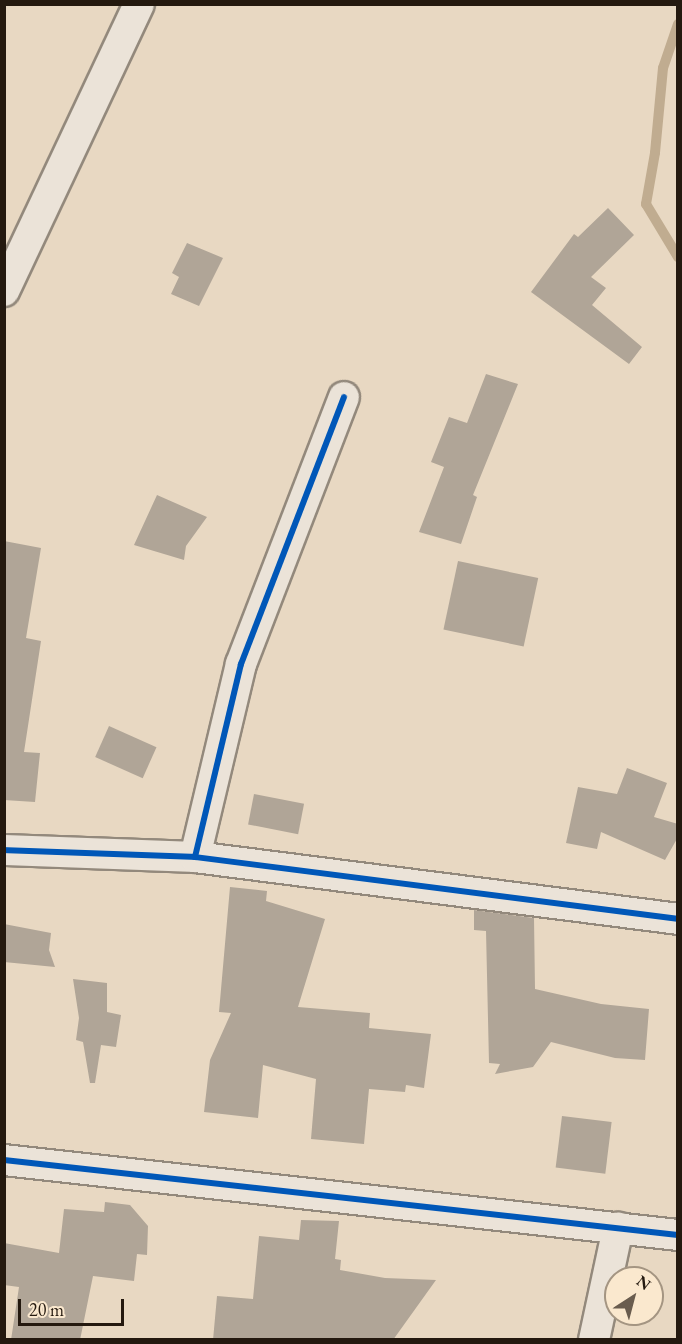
<!DOCTYPE html>
<html>
<head>
<meta charset="utf-8">
<style>
	body { margin:0 }
	#map { position:relative; width:682px; height:1344px; overflow:hidden; background:#e8d8c2; font-family:"EB Garamond",serif }
	div>[style] { position:absolute }
	.stream>* { height:10px; margin:-5px; padding:0 5px; transform-origin:5px; border-radius:5px; background:#c0ac90 }
	.building>* { inset:0; background:#b0a597; transform-origin:0 0 }
	.roads { filter:drop-shadow(2px 0 #93897c) drop-shadow(-2px 0 #93897c) drop-shadow(0 2px #93897c) drop-shadow(0 -2px #93897c) }
	.minor>* { height:30px; margin:-15px; padding:0 15px; transform-origin:15px; border-radius:15px; background:#ebe3d8 }
	.cycleway>* { height:6px; margin:-3px; padding:0 3px; transform-origin:3px; border-radius:3px; background:#0057b8 }
	span { translate:-50% -50%; white-space:nowrap; text-align:center; line-height:1.15; -webkit-text-stroke:5px #fae8ce; paint-order:stroke }
	.frame { position:absolute; inset:0; border:6px solid #24190f; pointer-events:none }
	.north { position:absolute; left:604px; top:1266px; width:60px; height:60px; box-sizing:border-box; background:#fae8ce; border:2px solid #a49582; border-radius:50%; rotate:36deg; font-size:16px; font-weight:700; line-height:24px; text-align:center; color:#24190f }
	.north::after { content:''; display:block; margin:auto; width:21px; height:27px; background:#695c4e; clip-path:polygon(50% 0,100% 100%,50% 72%,0 100%) }
	.scale { position:absolute; left:18px; top:1299px; width:106px; height:27px; box-sizing:border-box; border:3px solid #24190f; border-top:0; padding-left:8px; font-size:18px; line-height:21px; white-space:nowrap; color:#24190f; -webkit-text-stroke:4px #fae8ce; paint-order:stroke }
</style>
</head>
<body>
<div id="map">
	<div class="stream">
		<i style="left:678px;top:24px;width:46px;rotate:108.8deg"></i>
		<i style="left:663px;top:68px;width:85px;rotate:95.4deg"></i>
		<i style="left:655px;top:153px;width:52px;rotate:100deg"></i>
		<i style="left:646px;top:204px;width:62px;rotate:58.9deg"></i>
	</div>
	<div class="building">
		<i style="clip-path:polygon(608px 208px,634px 235px,591px 277px,606px 288px,592px 305px,642px 347px,629px 364px,531px 292px,574px 234px,578px 237px)"></i>
		<i style="clip-path:polygon(187px 243px,223px 258px,199px 306px,171px 294px,179px 277px,172px 273px)"></i>
		<i style="clip-path:polygon(486px 374px,518px 384px,473px 495px,477px 497px,461px 544px,419px 532px,444px 467px,431px 462px,449px 417px,467px 423px)"></i>
		<i style="clip-path:polygon(157px 495px,207px 517px,186px 546px,184px 560px,134px 545px)"></i>
		<i style="clip-path:polygon(4px 541px,41px 548px,26px 638px,41px 641px,24px 752px,40px 753px,35px 802px,4px 800px)"></i>
		<i style="left:458px;top:561px;width:82px;height:70px;rotate:12deg"></i>
		<i style="left:109px;top:726px;width:52px;height:34px;rotate:24deg"></i>
		<i style="clip-path:polygon(627px 768px,667px 783px,654px 817px,678px 824px,678px 837px,665px 860px,601px 832px,597px 849px,566px 843px,578px 787px,617px 794px)"></i>
		<i style="left:254px;top:794px;width:51px;height:31px;rotate:11deg"></i>
		<i style="clip-path:polygon(230px 887px,267px 891px,266px 901px,325px 919px,298px 1007px,370px 1013px,369px 1028px,431px 1034px,424px 1088px,406px 1085px,405px 1092px,369px 1089px,364px 1144px,311px 1139px,316px 1079px,263px 1065px,258px 1118px,204px 1112px,210px 1060px,231px 1013px,219px 1012px)"></i>
		<i style="clip-path:polygon(474px 910px,534px 918px,535px 989px,601px 1004px,649px 1009px,645px 1060px,615px 1058px,551px 1042px,533px 1067px,495px 1074px,500px 1064px,489px 1063px,486px 931px,474px 930px)"></i>
		<i style="clip-path:polygon(4px 924px,51px 933px,49px 950px,55px 967px,4px 962px)"></i>
		<i style="clip-path:polygon(73px 979px,107px 983px,107px 1012px,121px 1015px,116px 1047px,101px 1045px,95px 1083px,90px 1083px,83px 1042px,76px 1040px,79px 1018px)"></i>
		<i style="left:562px;top:1116px;width:50px;height:52px;rotate:7deg"></i>
		<i style="clip-path:polygon(105px 1202px,130px 1205px,148px 1226px,147px 1255px,137px 1254px,134px 1281px,93px 1276px,80px 1340px,11px 1340px,19px 1287px,4px 1285px,4px 1243px,59px 1253px,64px 1209px,104px 1212px)"></i>
		<i style="clip-path:polygon(301px 1220px,339px 1221px,335px 1259px,341px 1260px,340px 1270px,385px 1278px,436px 1280px,393px 1340px,213px 1340px,217px 1296px,253px 1299px,259px 1236px,299px 1240px)"></i>
	</div>
	<div class="roads">
		<div class="minor">
			<i style="left:4px;top:291px;width:317px;rotate:-64.8deg"></i>
			<i style="left:4px;top:850px;width:191px;rotate:2.1deg"></i>
			<i style="left:195px;top:857px;width:487px;rotate:7.3deg"></i>
			<i style="left:195px;top:857px;width:198px;rotate:-76.6deg"></i>
			<i style="left:241px;top:664px;width:286px;rotate:-68.9deg"></i>
			<i style="left:4px;top:1160px;width:678px;rotate:6.35deg"></i>
			<i style="left:594px;top:1340px;width:115px;rotate:-77.9deg"></i>
		</div>
	</div>
	<div class="cycleway">
		<i style="left:4px;top:850px;width:191px;rotate:2.1deg"></i>
		<i style="left:195px;top:857px;width:487px;rotate:7.3deg"></i>
		<i style="left:195px;top:857px;width:198px;rotate:-76.6deg"></i>
		<i style="left:241px;top:664px;width:286px;rotate:-68.9deg"></i>
		<i style="left:4px;top:1160px;width:678px;rotate:6.35deg"></i>
	</div>
	<div class="frame"></div>
	<div class="north">N</div>
	<div class="scale">20 m</div>
</div>
</body>
</html>
